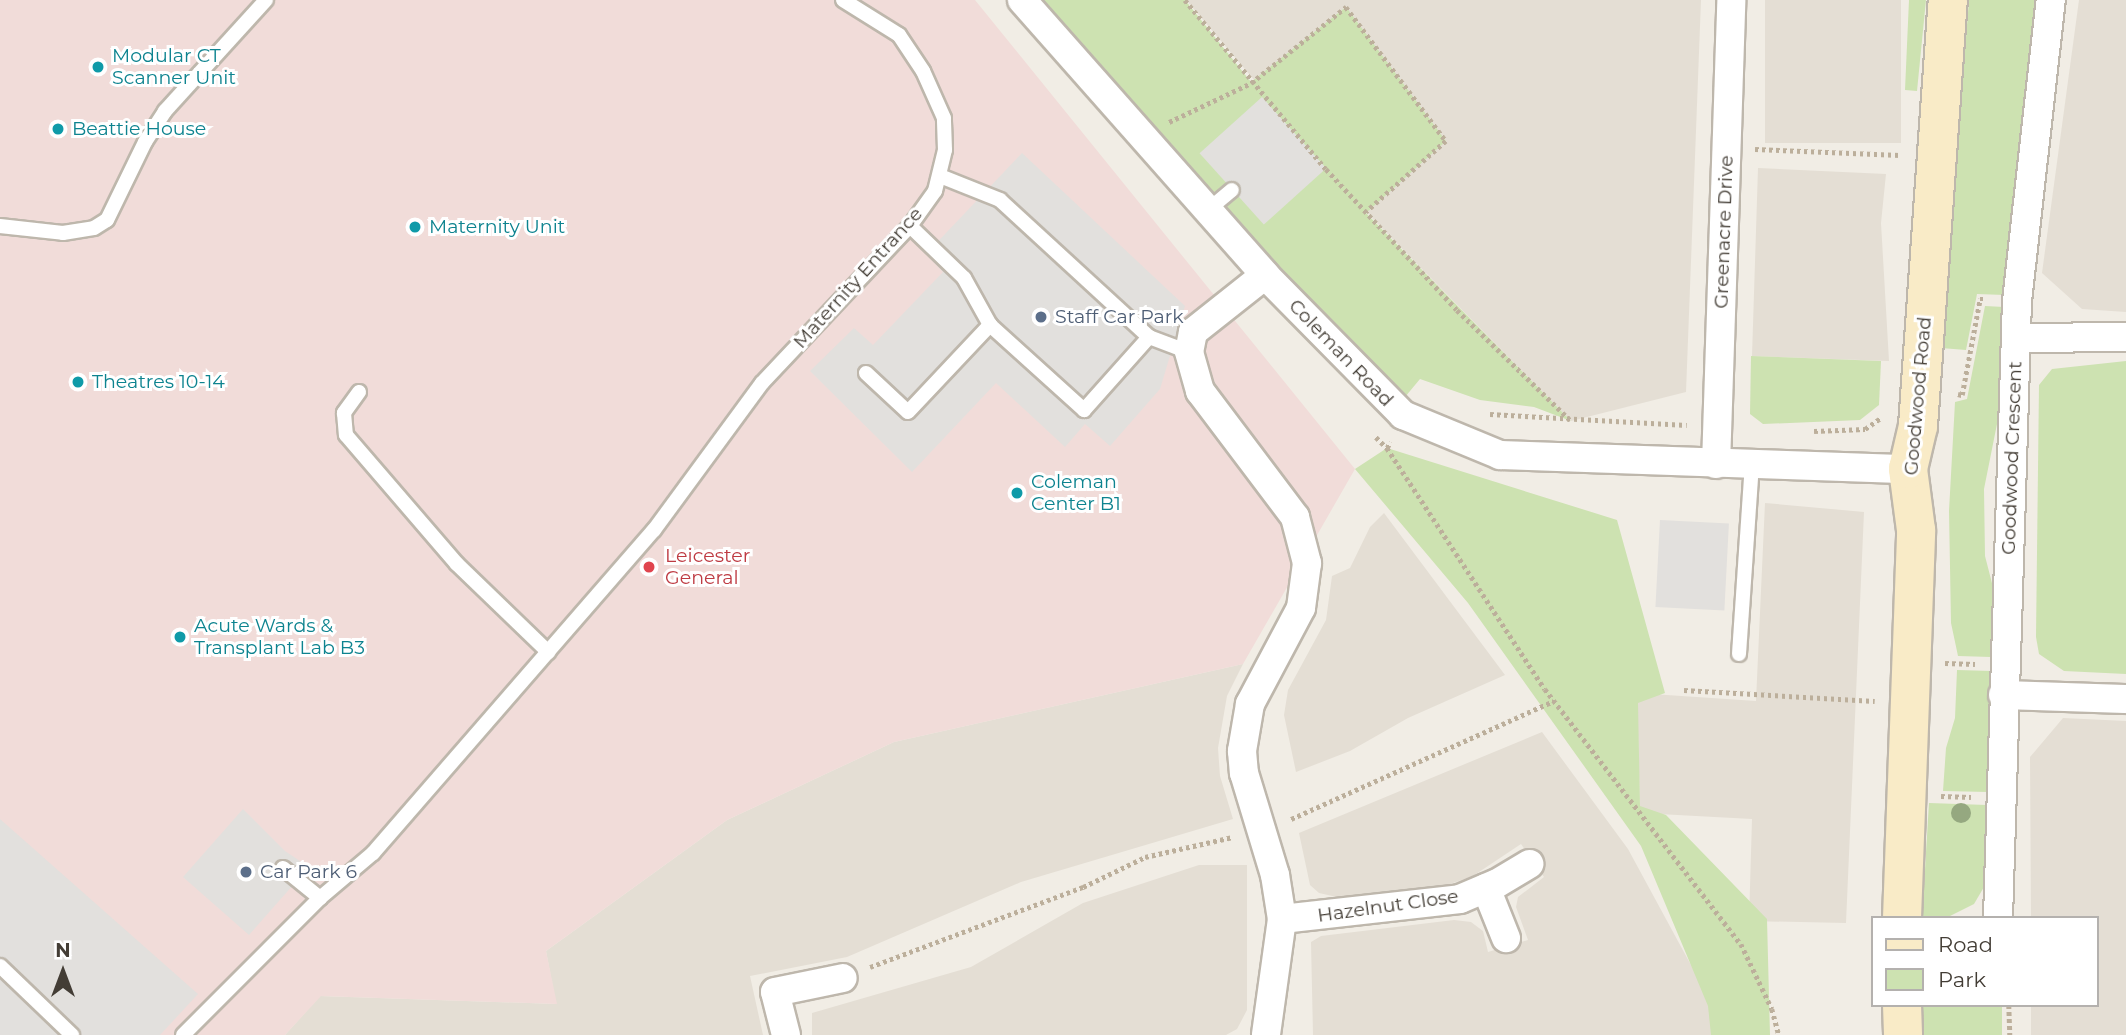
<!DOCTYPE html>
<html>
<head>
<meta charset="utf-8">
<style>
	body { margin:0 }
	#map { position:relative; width:2126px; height:1035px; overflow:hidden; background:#f1ede5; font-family:Montserrat,sans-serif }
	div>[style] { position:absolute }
	.residential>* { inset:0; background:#e4ded4; transform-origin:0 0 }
	.medical>* { inset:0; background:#f1dcd9 }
	.green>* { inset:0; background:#cde2b1; transform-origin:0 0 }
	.parking>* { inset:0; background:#e2e0dd; transform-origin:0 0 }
	.path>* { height:4.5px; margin-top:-2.25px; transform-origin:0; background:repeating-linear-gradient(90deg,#bcaf9b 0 3.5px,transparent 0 7px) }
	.roads { filter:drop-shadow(2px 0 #beb7ac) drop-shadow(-2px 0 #beb7ac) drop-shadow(0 2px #beb7ac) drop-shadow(0 -2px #beb7ac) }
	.lane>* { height:14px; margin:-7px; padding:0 7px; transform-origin:7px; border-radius:7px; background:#fff }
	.street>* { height:28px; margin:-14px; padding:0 14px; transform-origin:14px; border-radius:14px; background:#fff }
	.secondary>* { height:38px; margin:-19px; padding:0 19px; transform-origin:19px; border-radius:19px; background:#f9ebc7 }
	.trees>* { width:20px; height:20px; margin:-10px; border-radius:50%; background:#95a880 }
	.dots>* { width:19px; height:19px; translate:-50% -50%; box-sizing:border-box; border:4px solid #fff; border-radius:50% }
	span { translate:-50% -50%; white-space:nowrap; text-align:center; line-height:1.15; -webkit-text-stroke:6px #fff; paint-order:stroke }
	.culture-label { font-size:19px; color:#0d838f }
	.left { translate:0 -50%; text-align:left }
	.street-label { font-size:19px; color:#433d35 }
	.service-label { font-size:19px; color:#4e5e75 }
	.health-label { font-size:19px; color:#be3a42 }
	.legend { position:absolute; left:1871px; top:916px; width:228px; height:91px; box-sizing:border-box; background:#fff; border:2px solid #b4b1ae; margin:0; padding:9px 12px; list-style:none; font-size:21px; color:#433d35 }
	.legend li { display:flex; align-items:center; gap:14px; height:35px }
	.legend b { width:35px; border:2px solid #b4b1ae }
	.north { position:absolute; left:28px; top:937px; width:70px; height:70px; -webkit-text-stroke:5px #fff; paint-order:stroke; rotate:0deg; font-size:19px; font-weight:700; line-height:28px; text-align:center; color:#433d35 }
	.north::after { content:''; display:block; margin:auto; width:24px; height:32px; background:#433d35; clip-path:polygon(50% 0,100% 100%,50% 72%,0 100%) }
</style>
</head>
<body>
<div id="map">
	<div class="residential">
		<i style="clip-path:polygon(1186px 0,1701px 0,1686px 392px,1571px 421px,1370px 216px)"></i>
		<i style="left:1765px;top:0;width:136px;height:143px"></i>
		<i style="clip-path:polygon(2079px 0,2126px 0,2126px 312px,2082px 309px,2042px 273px)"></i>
		<i style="clip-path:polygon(1758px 168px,1886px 174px,1881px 223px,1889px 361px,1752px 356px)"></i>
		<i style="clip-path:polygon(1765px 503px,1864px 512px,1846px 923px,1749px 921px,1752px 819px,1640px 813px,1637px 693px,1756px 701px)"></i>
		<i style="clip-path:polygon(1384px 513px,1505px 675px,1408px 718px,1350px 751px,1296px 772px,1284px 715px,1288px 690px,1326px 620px,1332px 576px,1350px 568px,1370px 527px)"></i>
		<i style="clip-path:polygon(1243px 664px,1227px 696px,1218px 748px,1220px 776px,1233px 819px,1021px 882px,847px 957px,750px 976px,763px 1035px,285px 1035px,320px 996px,556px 1004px,546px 951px,727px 820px,894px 742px)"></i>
		<i style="clip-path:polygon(2063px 718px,2126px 721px,2126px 1035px,2031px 1035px,2031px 1005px,2096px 1005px,2096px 918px,2031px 918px,2030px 757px)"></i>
		<i style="clip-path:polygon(1542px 732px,1628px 849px,1711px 1002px,1714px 1035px,1313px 1035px,1311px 942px,1321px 936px,1454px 920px,1471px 922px,1483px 931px,1488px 952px,1528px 940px,1516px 907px,1518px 897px,1544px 877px,1521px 844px,1473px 876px,1447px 885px,1337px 897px,1319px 893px,1310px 885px,1299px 833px)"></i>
		<i style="clip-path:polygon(1199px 865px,1247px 865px,1247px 1010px,1237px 1029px,1226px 1035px,812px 1035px,812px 1013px,971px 967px,1083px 903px)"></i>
	</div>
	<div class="medical">
		<i style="clip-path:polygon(0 0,975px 0,1355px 469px,1243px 664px,894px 742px,727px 820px,546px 951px,557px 1004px,321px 996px,285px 1035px,0 1035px)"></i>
	</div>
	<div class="green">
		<i style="clip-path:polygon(1022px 0,1185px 0,1251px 82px,1346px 7px,1446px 141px,1366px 213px,1571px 421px,1534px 407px,1480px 400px,1420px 379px,1400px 403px)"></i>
		<i style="clip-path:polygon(1909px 0,1926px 0,1917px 91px,1905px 90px)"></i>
		<i style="clip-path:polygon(1969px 0,2035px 0,2005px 295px,1977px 294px,1966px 350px,1941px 348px)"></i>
		<i style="clip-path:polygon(1985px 306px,2004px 307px,1999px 414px,1984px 489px,1985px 556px,1994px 591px,1991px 657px,1958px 656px,1951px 623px,1949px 511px,1955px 402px,1967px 399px)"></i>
		<i style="clip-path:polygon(1751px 356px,1881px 361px,1879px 405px,1860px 420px,1763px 424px,1750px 414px)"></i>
		<i style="clip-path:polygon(2126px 361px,2126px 674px,2064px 671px,2039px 654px,2036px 637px,2039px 385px,2052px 369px)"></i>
		<i style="clip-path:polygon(1387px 448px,1617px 520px,1665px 693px,1638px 703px,1640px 806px,1666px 815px,1767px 919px,1770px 1035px,1711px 1035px,1708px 1006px,1641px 846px,1468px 603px,1355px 469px)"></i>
		<i style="clip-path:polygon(1957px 670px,1992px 671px,1988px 792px,1943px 791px,1946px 748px,1955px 718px)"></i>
		<i style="clip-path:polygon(1929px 803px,1987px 805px,1984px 887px,1974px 904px,1946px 918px,1922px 918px)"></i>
		<i style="left:1920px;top:1005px;width:82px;height:30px"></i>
	</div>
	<div class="parking">
		<i style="left:1262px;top:97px;width:96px;height:84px;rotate:48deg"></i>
		<i style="clip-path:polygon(1022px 153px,1185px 306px,1160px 389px,1110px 446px,1085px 424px,1065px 447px,996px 383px,912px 472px,810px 371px,854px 328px,873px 345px,943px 272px,926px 254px)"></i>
		<i style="left:1660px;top:520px;width:69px;height:87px;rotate:3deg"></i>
		<i style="clip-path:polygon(243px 809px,285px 851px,309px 867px,249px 935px,183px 877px)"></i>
		<i style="clip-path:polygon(0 819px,198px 994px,160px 1035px,0 1035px)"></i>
	</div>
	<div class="path">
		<i style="left:1185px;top:0;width:220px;rotate:50.2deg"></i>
		<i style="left:1326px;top:169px;width:192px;rotate:47.1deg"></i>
		<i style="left:1457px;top:310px;width:158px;rotate:44.2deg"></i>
		<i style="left:1169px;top:122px;width:91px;rotate:-25.4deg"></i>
		<i style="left:1251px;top:83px;width:122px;rotate:-38.7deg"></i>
		<i style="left:1346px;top:7px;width:167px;rotate:53.3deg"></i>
		<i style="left:1446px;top:141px;width:107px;rotate:138.4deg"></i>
		<i style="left:1755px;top:149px;width:145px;rotate:2.4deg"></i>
		<i style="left:1958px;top:394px;width:4px;rotate:14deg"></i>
		<i style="left:1962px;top:395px;width:98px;rotate:-79.4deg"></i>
		<i style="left:1980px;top:299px;width:5px"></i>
		<i style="left:1490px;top:414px;width:197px;rotate:3.2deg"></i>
		<i style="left:1814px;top:431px;width:51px;rotate:-2.2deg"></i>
		<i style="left:1865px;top:429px;width:19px;rotate:-35deg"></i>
		<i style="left:1376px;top:437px;width:16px;rotate:45deg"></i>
		<i style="left:1387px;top:448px;width:7px;rotate:-63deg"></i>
		<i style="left:1387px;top:448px;width:288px;rotate:56.8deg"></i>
		<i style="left:1545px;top:689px;width:322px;rotate:52.5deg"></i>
		<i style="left:1741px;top:944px;width:72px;rotate:64.5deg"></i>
		<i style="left:1772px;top:1009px;width:27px;rotate:75deg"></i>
		<i style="left:1945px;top:663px;width:30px;rotate:2deg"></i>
		<i style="left:1684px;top:690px;width:191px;rotate:3.3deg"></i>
		<i style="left:1941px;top:796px;width:30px;rotate:2deg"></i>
		<i style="left:1291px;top:819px;width:288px;rotate:-24.2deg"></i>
		<i style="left:870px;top:967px;width:228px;rotate:-20.6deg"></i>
		<i style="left:1083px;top:887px;width:69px;rotate:-25.8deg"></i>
		<i style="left:1145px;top:857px;width:90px;rotate:-12.8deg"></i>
		<i style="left:2009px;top:1005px;width:30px;rotate:88deg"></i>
	</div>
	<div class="roads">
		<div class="lane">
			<i style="left:1208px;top:210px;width:31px;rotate:-40deg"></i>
			<i style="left:0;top:226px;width:63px;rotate:6.3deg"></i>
			<i style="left:63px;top:233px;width:31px;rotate:-9deg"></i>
			<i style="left:94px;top:228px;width:15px;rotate:-32deg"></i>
			<i style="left:107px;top:220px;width:87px;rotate:-64deg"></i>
			<i style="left:145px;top:142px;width:37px;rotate:-57deg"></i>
			<i style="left:165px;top:111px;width:150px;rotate:-47.7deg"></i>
			<i style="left:910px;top:226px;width:75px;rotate:43.9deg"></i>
			<i style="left:964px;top:278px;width:54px;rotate:61deg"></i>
			<i style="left:1149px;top:337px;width:43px;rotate:20.6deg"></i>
			<i style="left:866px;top:373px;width:57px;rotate:42.9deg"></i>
			<i style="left:908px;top:412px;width:120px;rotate:-46.7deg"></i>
			<i style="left:990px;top:325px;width:127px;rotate:42.1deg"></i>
			<i style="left:1084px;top:410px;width:98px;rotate:-48.3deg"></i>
			<i style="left:1149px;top:337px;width:202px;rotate:-137.4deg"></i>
			<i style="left:1000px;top:200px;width:65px;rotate:-158.2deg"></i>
			<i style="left:359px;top:392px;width:26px;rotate:126deg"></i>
			<i style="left:344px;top:413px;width:22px;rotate:85deg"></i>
			<i style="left:346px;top:435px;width:170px;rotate:49.3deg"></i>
			<i style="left:457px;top:564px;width:127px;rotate:44deg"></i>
			<i style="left:1739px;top:654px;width:189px;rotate:-86.1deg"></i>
			<i style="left:283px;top:868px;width:48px;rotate:39deg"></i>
			<i style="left:0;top:966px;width:100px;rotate:43.8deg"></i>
			<i style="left:183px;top:1035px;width:194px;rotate:-45deg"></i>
			<i style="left:320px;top:898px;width:70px;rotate:-40.3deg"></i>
			<i style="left:373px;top:853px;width:428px;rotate:-49deg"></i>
			<i style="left:654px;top:530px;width:182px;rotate:-53.7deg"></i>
			<i style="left:762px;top:383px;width:216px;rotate:-46.7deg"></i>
			<i style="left:910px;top:226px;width:43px;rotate:-54.5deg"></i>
			<i style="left:935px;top:191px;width:42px;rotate:-76.3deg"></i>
			<i style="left:945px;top:150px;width:32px;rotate:-92deg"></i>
			<i style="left:944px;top:118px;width:51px;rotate:-114.1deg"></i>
			<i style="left:923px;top:71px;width:43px;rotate:-123.7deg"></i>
			<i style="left:899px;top:35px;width:66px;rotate:-148deg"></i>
		</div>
		<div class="street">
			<i style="left:1022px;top:0;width:367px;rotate:48.5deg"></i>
			<i style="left:1265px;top:275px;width:197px;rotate:45.4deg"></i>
			<i style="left:1403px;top:415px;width:105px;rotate:22.4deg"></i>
			<i style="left:1500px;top:455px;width:408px;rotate:2deg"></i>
			<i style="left:1265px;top:275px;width:92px;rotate:141.6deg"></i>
			<i style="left:1193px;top:332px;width:20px;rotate:101deg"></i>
			<i style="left:1189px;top:352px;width:41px;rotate:74.2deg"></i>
			<i style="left:1200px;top:391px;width:158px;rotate:53deg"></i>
			<i style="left:1295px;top:517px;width:48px;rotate:75.4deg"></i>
			<i style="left:1307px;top:563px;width:45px;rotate:97.6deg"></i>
			<i style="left:1301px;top:608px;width:109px;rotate:118deg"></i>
			<i style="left:1250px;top:704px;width:48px;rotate:99.7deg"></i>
			<i style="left:1242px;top:751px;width:22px;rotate:85deg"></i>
			<i style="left:1244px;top:773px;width:107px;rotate:73.1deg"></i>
			<i style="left:1275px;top:875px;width:45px;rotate:81deg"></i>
			<i style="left:1282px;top:919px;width:117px;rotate:97.9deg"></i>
			<i style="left:2017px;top:338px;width:109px;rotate:-0.5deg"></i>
			<i style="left:1716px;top:464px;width:464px;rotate:-88.1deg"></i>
			<i style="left:2003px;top:695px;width:123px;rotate:1.9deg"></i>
			<i style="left:1486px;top:888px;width:54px;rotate:68.2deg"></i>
			<i style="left:1998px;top:918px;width:617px;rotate:-88.24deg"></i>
			<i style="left:2017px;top:301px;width:303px;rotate:-83.6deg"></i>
			<i style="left:1282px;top:919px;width:179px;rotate:-6.4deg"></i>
			<i style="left:1460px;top:899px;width:39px;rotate:-23deg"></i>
			<i style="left:1496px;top:884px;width:39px;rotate:-31deg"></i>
			<i style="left:786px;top:1035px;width:44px;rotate:-104.3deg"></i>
			<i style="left:775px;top:992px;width:69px;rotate:-11.6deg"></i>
		</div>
		<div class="secondary">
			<i style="left:1902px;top:918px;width:388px;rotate:-87.9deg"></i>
			<i style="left:1916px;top:530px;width:62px;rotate:-97.5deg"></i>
			<i style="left:1908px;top:469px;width:44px;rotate:-76.9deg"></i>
			<i style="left:1918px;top:426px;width:427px;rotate:-86deg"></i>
			<i style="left:1902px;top:1005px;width:30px;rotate:88deg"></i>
		</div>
	</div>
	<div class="trees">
		<i style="left:1961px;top:813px"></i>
	</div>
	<div class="dots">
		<i style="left:98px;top:67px;background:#0f9aa8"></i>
		<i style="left:58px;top:129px;background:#0f9aa8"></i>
		<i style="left:415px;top:227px;background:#0f9aa8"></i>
		<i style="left:1041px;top:317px;background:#5c6f8a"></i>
		<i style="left:78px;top:382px;background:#0f9aa8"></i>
		<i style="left:1017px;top:493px;background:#0f9aa8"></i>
		<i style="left:649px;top:567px;background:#e0444e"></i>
		<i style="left:180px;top:637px;background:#0f9aa8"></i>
		<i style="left:246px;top:872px;background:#5c6f8a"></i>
	</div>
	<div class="culture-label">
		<span class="left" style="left:112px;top:67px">Modular CT<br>Scanner Unit</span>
		<span class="left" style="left:72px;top:129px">Beattie House</span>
		<span class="left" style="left:429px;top:227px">Maternity Unit</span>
		<span class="left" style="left:92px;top:382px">Theatres 10-14</span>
		<span class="left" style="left:1031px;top:493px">Coleman<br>Center B1</span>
		<span class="left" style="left:194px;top:637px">Acute Wards &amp;<br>Transplant Lab B3</span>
	</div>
	<div class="street-label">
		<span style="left:1724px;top:232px;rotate:-88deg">Greenacre Drive</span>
		<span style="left:858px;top:278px;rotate:-48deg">Maternity Entrance</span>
		<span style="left:1341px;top:353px;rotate:46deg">Coleman Road</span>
		<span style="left:1918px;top:396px;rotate:-85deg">Goodwood Road</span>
		<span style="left:2012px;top:458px;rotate:-88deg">Goodwood Crescent</span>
		<span style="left:1388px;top:906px;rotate:-8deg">Hazelnut Close</span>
	</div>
	<div class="service-label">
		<span class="left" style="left:1055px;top:317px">Staff Car Park</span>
		<span class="left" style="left:260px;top:872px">Car Park 6</span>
	</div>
	<div class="health-label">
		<span class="left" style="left:665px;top:567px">Leicester<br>General</span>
	</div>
	<ul class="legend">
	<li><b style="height:9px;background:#f9ebc7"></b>Road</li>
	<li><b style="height:19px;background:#cde2b1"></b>Park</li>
	</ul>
	<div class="north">N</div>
</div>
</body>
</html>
